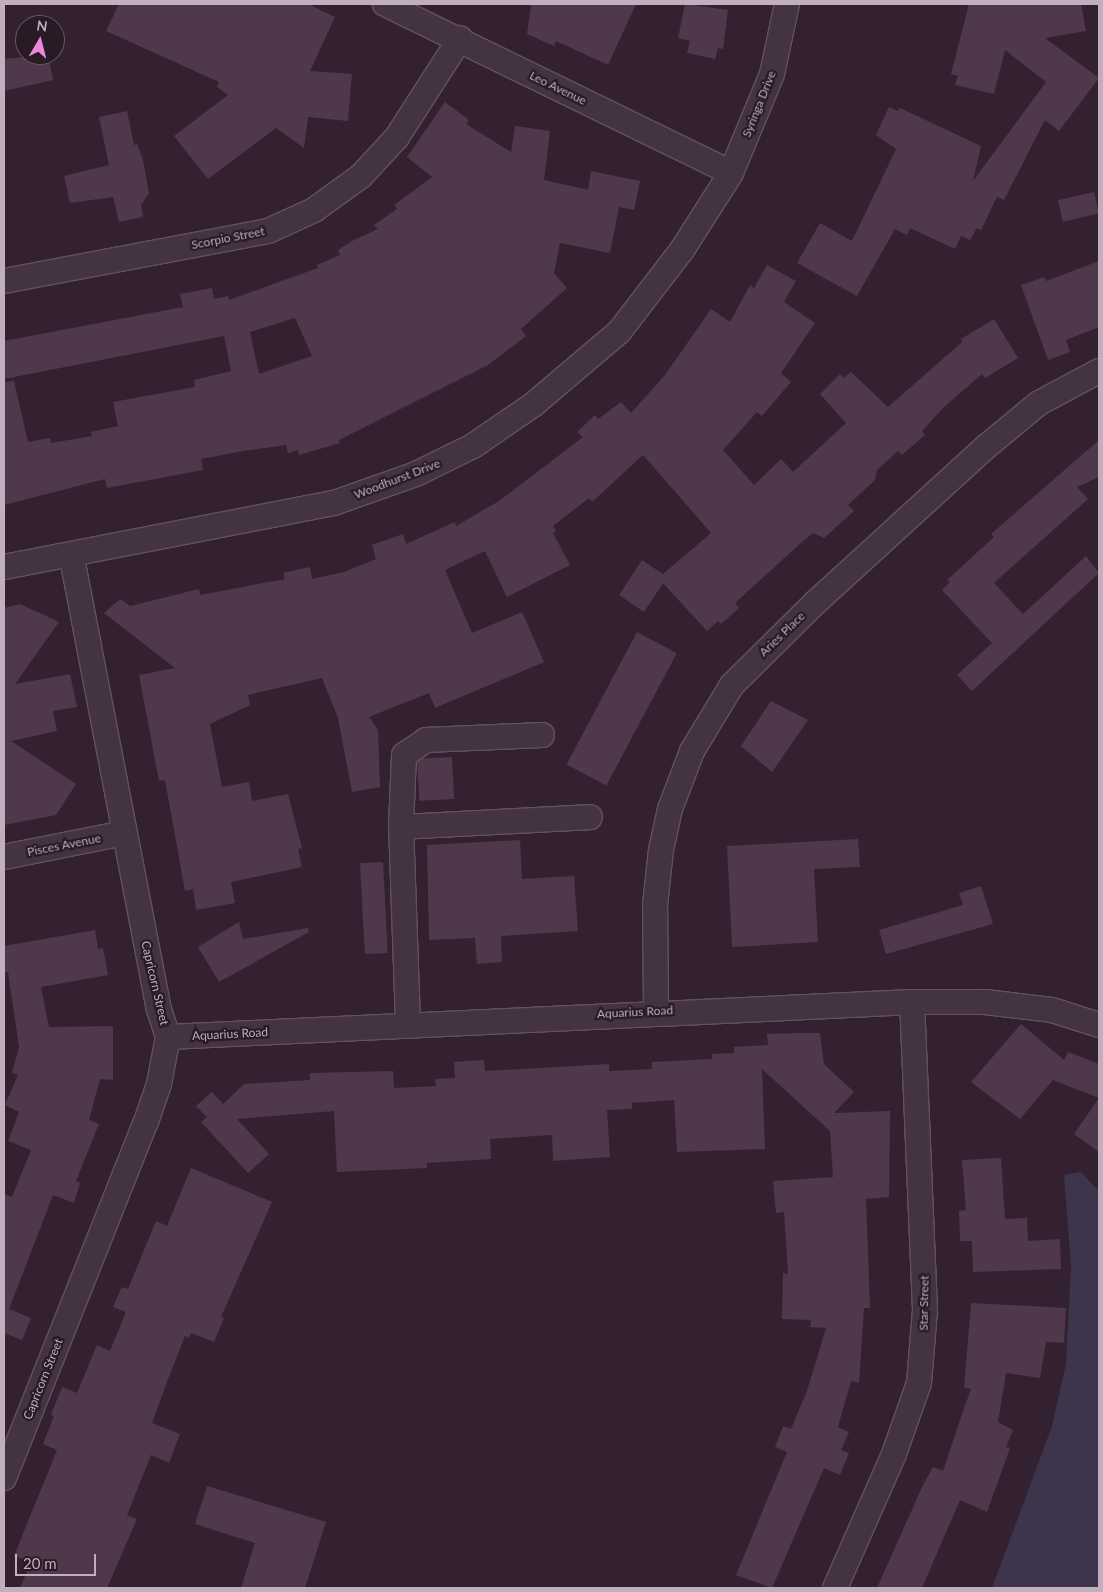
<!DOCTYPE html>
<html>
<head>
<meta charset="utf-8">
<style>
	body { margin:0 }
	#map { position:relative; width:1103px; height:1592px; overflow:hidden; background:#332131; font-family:Lato,sans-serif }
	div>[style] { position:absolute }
	.green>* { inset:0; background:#3d354b }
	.building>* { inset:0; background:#4f384c; transform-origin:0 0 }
	.roads { filter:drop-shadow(1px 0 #62525f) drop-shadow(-1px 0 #62525f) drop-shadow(0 1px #62525f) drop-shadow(0 -1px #62525f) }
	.minor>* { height:24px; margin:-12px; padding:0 12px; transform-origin:12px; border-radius:12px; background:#443442 }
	span { translate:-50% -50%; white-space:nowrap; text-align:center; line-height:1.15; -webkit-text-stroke:4.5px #291a26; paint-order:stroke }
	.street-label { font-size:12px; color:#c1aebe }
	.frame { position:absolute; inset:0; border:5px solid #c1aebe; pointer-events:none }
	.north { position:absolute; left:15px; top:15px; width:50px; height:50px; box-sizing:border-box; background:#291a26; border:1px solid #665563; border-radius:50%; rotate:8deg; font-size:14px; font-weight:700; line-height:20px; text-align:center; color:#c1aebe }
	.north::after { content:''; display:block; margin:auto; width:18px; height:22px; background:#ec88da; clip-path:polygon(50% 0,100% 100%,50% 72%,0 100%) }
	.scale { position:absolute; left:15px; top:1554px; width:81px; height:22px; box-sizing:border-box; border:2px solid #c1aebe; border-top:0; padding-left:6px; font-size:15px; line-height:18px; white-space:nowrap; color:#c1aebe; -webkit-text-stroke:4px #291a26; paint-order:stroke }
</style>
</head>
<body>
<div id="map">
	<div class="green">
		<i style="clip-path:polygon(1081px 1172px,1099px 1191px,1099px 1588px,992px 1588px,1052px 1426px,1066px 1364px,1071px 1267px,1064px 1175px)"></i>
	</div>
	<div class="building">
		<i style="clip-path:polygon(119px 4px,308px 4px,335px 17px,310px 71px,352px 74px,348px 121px,308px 117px,304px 148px,276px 128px,208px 179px,174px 136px,228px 95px,217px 87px,219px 82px,106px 31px)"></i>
		<i style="clip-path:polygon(531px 4px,636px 4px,608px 65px,556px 41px,554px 46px,527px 34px)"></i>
		<i style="clip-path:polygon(685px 4px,728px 10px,723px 49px,718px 48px,715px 59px,687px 53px,690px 41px,678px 38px)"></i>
		<i style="clip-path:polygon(969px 4px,1081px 4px,1086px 31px,1045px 38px,1099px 78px,1059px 131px,1045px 120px,1004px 200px,997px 197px,981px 230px,977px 228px,970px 240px,961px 236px,955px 249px,910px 228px,907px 235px,895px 229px,857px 296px,797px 263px,820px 223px,852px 241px,896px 149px,876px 135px,889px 107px,898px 111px,900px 108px,981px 146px,973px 181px,1046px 82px,1005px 50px,994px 94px,955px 85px,958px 76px,951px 74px)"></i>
		<i style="clip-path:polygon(48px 55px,53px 80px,4px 91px,4px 59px)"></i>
		<i style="clip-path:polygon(evenodd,445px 102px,469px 120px,466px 124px,511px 152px,515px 126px,550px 131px,544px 180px,588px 190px,591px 171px,640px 181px,634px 210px,619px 207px,610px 253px,560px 243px,554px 273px,567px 288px,521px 329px,526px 336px,488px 365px,339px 440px,340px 443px,299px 455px,298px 450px,288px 453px,286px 445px,243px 451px,201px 459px,203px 470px,107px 488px,105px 479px,4px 505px,4px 382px,14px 381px,28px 442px,50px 438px,51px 443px,92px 436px,91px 432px,118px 426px,113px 402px,195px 387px,194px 380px,231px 371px,224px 336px,4px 379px,4px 341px,183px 307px,180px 294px,212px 288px,214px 299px,228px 296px,229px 300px,318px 268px,317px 265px,340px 255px,338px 250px,352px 241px,378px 229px,374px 225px,397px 209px,394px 205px,432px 177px,407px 157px,445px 102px,295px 318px,312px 356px,259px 374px,250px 332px,295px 318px)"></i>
		<i style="clip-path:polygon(127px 111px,134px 145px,137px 144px,143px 160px,149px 193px,141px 205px,143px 217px,119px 222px,113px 197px,70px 203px,64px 176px,109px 165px,99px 117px)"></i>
		<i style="left:1094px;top:192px;width:22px;height:37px;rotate:77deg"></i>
		<i style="clip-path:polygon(1099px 261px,1099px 327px,1066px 340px,1070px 352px,1048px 360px,1021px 285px,1044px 277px,1046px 281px)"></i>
		<i style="clip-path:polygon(767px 265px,796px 281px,784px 302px,815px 323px,781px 373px,791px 382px,762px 416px,757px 412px,723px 450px,754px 485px,781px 459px,793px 472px,846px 423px,820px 394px,840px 374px,844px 378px,851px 372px,888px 407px,962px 342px,961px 339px,994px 319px,1018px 358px,985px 378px,982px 374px,943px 408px,922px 431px,925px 435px,902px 455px,898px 451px,877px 470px,875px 480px,848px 505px,854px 511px,824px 538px,813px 533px,803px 541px,735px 603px,739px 608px,721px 624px,718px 621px,707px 631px,663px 583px,644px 612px,619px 595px,642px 560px,663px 574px,711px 533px,643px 455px,592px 502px,589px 498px,553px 526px,556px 531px,553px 533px,570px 565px,507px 597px,485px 551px,445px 570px,472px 633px,522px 612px,544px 662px,435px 708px,429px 693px,369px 717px,378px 730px,380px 787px,352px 792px,338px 718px,322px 678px,248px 695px,250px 705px,210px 724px,222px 787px,249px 782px,252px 801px,288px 794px,302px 848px,298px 849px,302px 867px,231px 882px,235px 903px,196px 910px,193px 889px,185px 891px,165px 780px,159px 781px,139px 675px,175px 668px,104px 613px,120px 599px,130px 606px,199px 589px,200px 595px,285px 579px,283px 573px,310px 567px,312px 579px,344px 572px,376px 559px,372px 545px,403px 534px,406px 544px,455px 522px,456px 526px,499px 501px,583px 437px,577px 432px,595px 415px,598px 419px,621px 402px,631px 413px,665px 375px,711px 309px,730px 322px,750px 285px,754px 288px)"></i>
		<i style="clip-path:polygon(1099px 440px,1099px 477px,1077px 487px,1088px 499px,994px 583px,1023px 614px,1086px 556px,1099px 573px,972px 691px,957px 675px,992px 643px,942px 590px,950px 582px,947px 580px,994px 537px,991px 534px)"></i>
		<i style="clip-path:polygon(20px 604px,59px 622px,15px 684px,70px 674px,77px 707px,53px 711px,57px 731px,11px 741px,76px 784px,56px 815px,4px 825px,4px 608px)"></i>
		<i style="left:637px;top:632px;width:45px;height:150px;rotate:28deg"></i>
		<i style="clip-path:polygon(771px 701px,808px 720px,772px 772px,741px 746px)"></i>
		<i style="left:452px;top:757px;width:42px;height:35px;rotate:87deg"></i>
		<i style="clip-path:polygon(858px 839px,860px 867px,814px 869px,818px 942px,732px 947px,727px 846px)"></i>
		<i style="clip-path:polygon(520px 840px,522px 879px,574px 876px,578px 931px,501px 936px,502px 962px,477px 964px,475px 938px,429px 940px,427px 845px)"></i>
		<i style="left:383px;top:862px;width:91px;height:23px;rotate:87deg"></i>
		<i style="clip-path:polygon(981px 886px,993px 924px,886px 954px,879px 930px,963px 905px,959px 893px)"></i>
		<i style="clip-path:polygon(239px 922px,243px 939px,308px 928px,309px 932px,219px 982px,198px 947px)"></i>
		<i style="clip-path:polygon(95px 930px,98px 949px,103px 948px,108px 975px,41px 987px,49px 1027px,113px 1026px,113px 1080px,100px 1079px,89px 1120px,99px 1124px,76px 1181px,80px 1183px,74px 1203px,53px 1195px,9px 1309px,31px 1318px,22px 1340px,4px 1333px,4px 1194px,12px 1197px,31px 1150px,8px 1141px,19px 1112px,5px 1105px,18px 1075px,12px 1073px,19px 1047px,8px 972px,4px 972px,4px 946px)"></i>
		<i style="clip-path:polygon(1021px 1024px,1064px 1060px,1068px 1052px,1099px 1064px,1099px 1152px,1074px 1134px,1099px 1098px,1053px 1080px,1020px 1119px,971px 1082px)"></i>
		<i style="clip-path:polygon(798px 1033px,820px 1033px,824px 1064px,854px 1092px,834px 1113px,890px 1111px,889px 1197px,866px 1199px,870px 1308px,864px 1308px,859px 1383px,851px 1381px,838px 1427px,849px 1432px,841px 1450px,849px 1453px,840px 1475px,824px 1468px,772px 1588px,736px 1575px,787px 1452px,775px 1447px,783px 1426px,791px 1429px,807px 1391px,826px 1328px,810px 1327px,811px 1320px,782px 1319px,783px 1273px,788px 1274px,784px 1212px,776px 1213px,773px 1181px,833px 1177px,830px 1131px,762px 1069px,765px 1149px,677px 1152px,674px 1100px,632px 1103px,632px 1109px,607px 1110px,610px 1157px,553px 1161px,552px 1135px,490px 1139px,491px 1159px,427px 1163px,427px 1168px,337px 1172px,334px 1111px,237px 1119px,269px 1154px,248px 1173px,201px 1122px,207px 1117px,196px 1106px,212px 1092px,223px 1104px,244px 1084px,310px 1080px,310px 1073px,393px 1071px,394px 1088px,436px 1086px,435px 1079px,455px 1078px,454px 1062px,484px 1060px,485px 1071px,609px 1064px,609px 1071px,652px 1069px,652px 1062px,712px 1059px,712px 1054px,734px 1053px,734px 1047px,768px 1045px,767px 1034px)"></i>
		<i style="clip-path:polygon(1001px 1158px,1005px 1219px,1027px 1218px,1028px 1241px,1060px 1239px,1061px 1269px,973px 1272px,972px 1241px,960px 1241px,959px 1211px,966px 1210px,962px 1160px)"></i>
		<i style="clip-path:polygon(191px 1168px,272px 1202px,221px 1317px,224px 1318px,214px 1342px,191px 1333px,189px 1338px,185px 1336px,167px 1382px,152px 1423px,180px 1434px,169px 1463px,151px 1455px,127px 1515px,137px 1519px,107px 1588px,20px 1588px,31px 1562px,14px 1556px,57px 1450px,43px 1444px,54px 1416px,51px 1415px,62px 1387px,77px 1393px,97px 1345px,110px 1351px,126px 1312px,113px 1307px,122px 1287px,128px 1289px,156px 1221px,167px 1226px)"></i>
		<i style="clip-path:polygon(971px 1303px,1066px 1308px,1064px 1343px,1046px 1342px,1040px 1378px,1006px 1373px,998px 1422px,1013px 1430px,1006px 1447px,1010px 1448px,987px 1512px,960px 1500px,922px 1588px,877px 1588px,923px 1485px,933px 1467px,943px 1471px,963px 1411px,971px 1389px,964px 1388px)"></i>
		<i style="clip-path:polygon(207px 1486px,326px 1522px,305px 1588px,241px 1588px,255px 1543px,195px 1524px)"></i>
	</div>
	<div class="roads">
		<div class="minor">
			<i style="left:385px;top:4px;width:385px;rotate:26deg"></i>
			<i style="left:4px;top:281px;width:269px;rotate:-10.7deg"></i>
			<i style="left:268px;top:231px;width:51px;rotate:-24.5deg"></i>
			<i style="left:314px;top:210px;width:58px;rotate:-35.9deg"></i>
			<i style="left:361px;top:176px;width:53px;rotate:-47.3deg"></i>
			<i style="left:397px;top:137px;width:117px;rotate:-57.3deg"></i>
			<i style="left:4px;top:567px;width:336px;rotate:-11deg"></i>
			<i style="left:334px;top:503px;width:87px;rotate:-19.5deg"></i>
			<i style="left:416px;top:474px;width:64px;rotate:-26.2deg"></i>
			<i style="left:473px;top:446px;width:74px;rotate:-34.5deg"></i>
			<i style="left:534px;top:404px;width:111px;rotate:-40.3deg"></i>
			<i style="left:619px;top:332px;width:103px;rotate:-52.5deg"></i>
			<i style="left:682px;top:250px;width:91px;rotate:-57.5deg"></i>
			<i style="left:731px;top:173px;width:107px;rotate:-67.5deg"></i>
			<i style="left:772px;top:74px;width:72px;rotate:-77.9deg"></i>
			<i style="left:401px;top:827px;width:189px;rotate:-3deg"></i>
			<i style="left:4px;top:857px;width:122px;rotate:-11.3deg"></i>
			<i style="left:656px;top:1011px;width:106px;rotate:-90.5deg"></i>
			<i style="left:655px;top:905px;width:55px;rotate:-83.8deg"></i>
			<i style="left:661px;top:850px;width:42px;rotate:-77.6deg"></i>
			<i style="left:670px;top:809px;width:62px;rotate:-69.2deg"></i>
			<i style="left:692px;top:751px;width:77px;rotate:-58.8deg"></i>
			<i style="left:732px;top:685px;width:118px;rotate:-44.7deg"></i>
			<i style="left:816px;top:602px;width:231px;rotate:-42.4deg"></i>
			<i style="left:987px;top:446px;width:67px;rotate:-39.6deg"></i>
			<i style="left:1039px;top:403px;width:68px;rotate:-28.1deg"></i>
			<i style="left:408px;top:1024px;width:197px;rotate:-92deg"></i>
			<i style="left:401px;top:827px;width:72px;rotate:-87.6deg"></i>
			<i style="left:404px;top:755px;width:27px;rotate:-34deg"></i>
			<i style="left:426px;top:740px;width:116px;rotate:-2.5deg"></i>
			<i style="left:168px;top:1037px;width:745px;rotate:-2.69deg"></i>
			<i style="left:912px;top:1002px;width:73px"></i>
			<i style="left:985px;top:1002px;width:67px;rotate:6.8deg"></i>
			<i style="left:1052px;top:1010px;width:49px;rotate:17.7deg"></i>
			<i style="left:4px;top:1478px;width:383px;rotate:-68.3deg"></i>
			<i style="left:146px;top:1122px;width:40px;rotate:-71.1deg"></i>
			<i style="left:159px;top:1084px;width:48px;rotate:-79.2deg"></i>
			<i style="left:168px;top:1037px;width:28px;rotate:-108deg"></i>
			<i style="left:159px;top:1010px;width:463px;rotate:-100.9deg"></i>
			<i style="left:835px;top:1588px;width:146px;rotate:-66.2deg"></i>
			<i style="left:894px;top:1454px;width:75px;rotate:-70.6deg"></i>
			<i style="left:919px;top:1383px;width:73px;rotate:-85.3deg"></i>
			<i style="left:925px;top:1310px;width:308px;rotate:-92.4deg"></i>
		</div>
	</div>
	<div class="street-label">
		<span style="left:558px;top:88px;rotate:26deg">Leo Avenue</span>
		<span style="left:759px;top:104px;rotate:-68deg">Syringa Drive</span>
		<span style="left:228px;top:238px;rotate:-11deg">Scorpio Street</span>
		<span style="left:397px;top:479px;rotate:-21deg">Woodhurst Drive</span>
		<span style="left:782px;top:634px;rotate:-44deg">Aries Place</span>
		<span style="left:64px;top:845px;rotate:-11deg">Pisces Avenue</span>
		<span style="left:155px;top:983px;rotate:77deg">Capricorn Street</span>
		<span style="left:635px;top:1012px;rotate:-3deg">Aquarius Road</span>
		<span style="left:230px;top:1034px;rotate:-3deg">Aquarius Road</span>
		<span style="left:924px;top:1303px;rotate:-89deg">Star Street</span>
		<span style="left:43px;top:1379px;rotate:-68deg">Capricorn Street</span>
	</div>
	<div class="frame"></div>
	<div class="north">N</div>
	<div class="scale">20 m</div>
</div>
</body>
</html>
